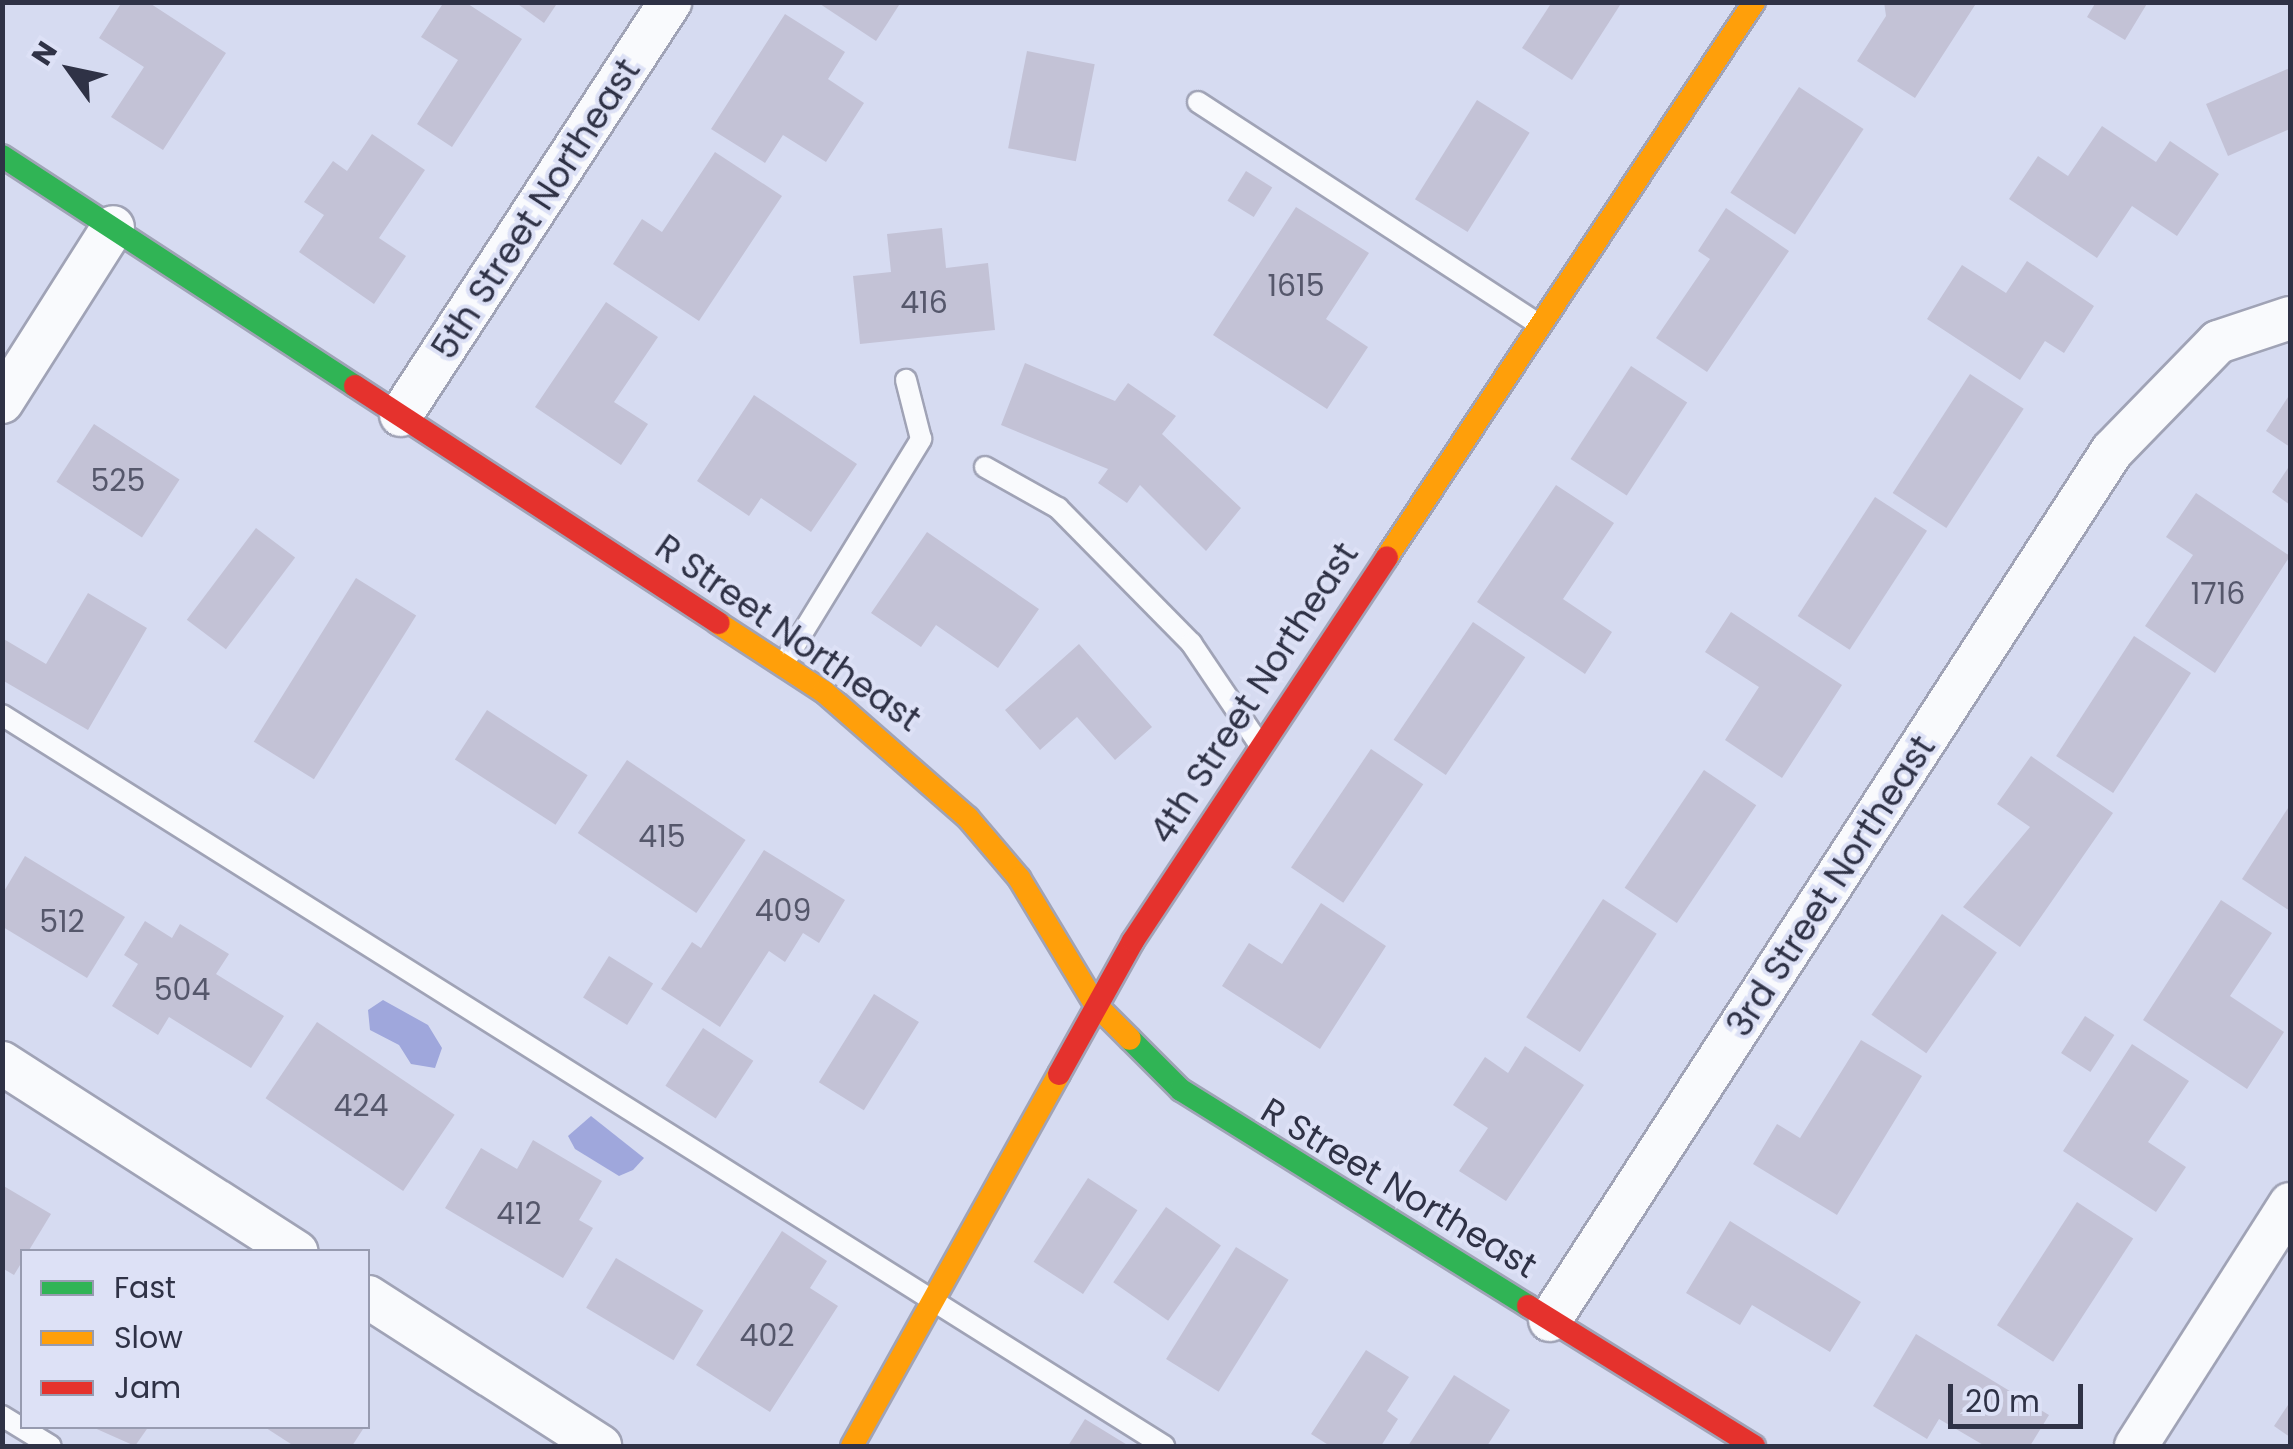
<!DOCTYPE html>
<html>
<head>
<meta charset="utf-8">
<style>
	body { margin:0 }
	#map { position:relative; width:2293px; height:1449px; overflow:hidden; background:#d6dbf1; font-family:Poppins,sans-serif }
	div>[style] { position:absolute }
	.water>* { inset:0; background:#9fa7dc }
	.building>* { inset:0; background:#c3c2d6; transform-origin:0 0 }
	.roads { filter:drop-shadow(2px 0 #a0a3b6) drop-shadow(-2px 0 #a0a3b6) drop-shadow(0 2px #a0a3b6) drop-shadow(0 -2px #a0a3b6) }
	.lane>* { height:20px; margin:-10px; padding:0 10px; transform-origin:10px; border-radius:10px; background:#f9fafd }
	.street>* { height:42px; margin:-21px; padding:0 21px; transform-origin:21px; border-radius:21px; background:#f9fafd }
	.fast>* { height:22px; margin:-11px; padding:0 11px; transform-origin:11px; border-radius:11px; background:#30b455 }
	.slow>* { height:22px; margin:-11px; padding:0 11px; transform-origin:11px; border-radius:11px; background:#ff9f0a }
	.jam>* { height:22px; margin:-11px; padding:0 11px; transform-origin:11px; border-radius:11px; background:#e5322d }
	span { translate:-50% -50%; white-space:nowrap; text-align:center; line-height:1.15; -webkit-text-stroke:8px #dde1f6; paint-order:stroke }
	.number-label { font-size:30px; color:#55576b }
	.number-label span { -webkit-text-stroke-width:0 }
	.street-label { font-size:35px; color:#2f3246 }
	.frame { position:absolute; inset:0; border:5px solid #2f3246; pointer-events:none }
	.legend { position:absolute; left:20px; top:1249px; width:350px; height:180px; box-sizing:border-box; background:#dde1f6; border:2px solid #979bb0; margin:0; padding:12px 18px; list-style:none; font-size:30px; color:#2f3246 }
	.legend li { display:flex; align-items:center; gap:20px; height:50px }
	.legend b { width:50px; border:2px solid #979bb0 }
	.north { position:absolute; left:20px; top:20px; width:100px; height:100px; -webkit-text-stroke:8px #dde1f6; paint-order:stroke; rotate:303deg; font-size:28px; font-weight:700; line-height:40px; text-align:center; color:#2f3246 }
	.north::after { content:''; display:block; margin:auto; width:35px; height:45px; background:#2f3246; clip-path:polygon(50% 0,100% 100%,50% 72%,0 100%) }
	.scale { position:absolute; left:1948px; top:1384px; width:135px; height:45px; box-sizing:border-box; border:5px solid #2f3246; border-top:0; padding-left:12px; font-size:30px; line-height:35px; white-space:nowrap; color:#2f3246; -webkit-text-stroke:8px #dde1f6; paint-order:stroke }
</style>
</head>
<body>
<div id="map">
	<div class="water">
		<i style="clip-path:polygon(383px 1000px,428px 1025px,442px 1048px,435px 1068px,411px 1064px,399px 1045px,370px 1030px,368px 1010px)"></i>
		<i style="clip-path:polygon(591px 1116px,644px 1158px,633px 1170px,619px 1176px,575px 1149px,568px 1136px)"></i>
	</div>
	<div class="building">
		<i style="clip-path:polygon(122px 2px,148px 2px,226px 53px,163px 150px,111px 117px,144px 67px,99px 38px)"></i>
		<i style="clip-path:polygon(444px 2px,465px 2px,522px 39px,452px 147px,417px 124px,458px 60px,421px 37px)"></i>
		<i style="clip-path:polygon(515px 2px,558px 2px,544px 23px)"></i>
		<i style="clip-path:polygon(817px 2px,901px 2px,876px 41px)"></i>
		<i style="clip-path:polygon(1552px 2px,1622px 2px,1572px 80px,1522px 48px)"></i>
		<i style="clip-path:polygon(1884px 2px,1977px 2px,1915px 98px,1857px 61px,1886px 16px)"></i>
		<i style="clip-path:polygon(2096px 2px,2148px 2px,2125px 40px,2087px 17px)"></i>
		<i style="clip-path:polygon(785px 14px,845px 52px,828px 79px,864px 103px,826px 162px,783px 135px,765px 163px,711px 129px)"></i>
		<i style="left:1027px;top:51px;width:69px;height:99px;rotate:11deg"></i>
		<i style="clip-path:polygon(2290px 68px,2290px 129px,2228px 156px,2206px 104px)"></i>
		<i style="left:1799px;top:87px;width:77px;height:126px;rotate:33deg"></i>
		<i style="left:1477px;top:100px;width:62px;height:117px;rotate:32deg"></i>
		<i style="clip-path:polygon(2102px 126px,2156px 162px,2170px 141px,2219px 174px,2177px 236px,2132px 206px,2097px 258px,2009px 199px,2038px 156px,2068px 176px)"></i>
		<i style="clip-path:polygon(372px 134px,425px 170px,379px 238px,406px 256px,374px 304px,299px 252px,324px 215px,304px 202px,333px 161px,347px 171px)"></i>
		<i style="clip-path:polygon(715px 152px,782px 196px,699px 321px,613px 264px,642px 219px,662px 232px)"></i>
		<i style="left:1246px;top:171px;width:31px;height:35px;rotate:32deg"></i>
		<i style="clip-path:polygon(1296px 207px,1369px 253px,1326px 319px,1368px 347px,1327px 409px,1213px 335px)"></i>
		<i style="clip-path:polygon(1726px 208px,1789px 251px,1707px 372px,1656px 338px,1710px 259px,1698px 251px)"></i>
		<i style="clip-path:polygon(942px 228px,946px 268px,988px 263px,995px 330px,860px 344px,853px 276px,891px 272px,887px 234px)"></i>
		<i style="clip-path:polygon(2027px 261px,2094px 306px,2064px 353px,2045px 341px,2020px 380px,1927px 319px,1962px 265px,2006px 293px)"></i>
		<i style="clip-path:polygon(606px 302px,658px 337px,614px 402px,648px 424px,621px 465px,535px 407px)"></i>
		<i style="clip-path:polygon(1025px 363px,1115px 401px,1128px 383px,1176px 416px,1162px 434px,1241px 508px,1206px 551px,1140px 485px,1127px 503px,1098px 483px,1108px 469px,1001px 425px)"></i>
		<i style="left:1631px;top:366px;width:67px;height:111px;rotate:33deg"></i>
		<i style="left:1970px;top:374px;width:64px;height:142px;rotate:33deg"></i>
		<i style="clip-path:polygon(2290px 394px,2290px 447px,2266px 431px)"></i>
		<i style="clip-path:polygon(754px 395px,857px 464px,811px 532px,761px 498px,749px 516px,697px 481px)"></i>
		<i style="left:94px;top:424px;width:102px;height:69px;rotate:33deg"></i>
		<i style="clip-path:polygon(2290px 465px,2290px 505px,2272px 492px)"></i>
		<i style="clip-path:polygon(1556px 485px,1614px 523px,1563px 599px,1612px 632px,1585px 674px,1477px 602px)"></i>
		<i style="clip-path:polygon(2196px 493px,2290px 556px,2215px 673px,2145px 626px,2193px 555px,2166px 537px)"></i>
		<i style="left:1875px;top:497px;width:62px;height:142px;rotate:33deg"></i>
		<i style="left:256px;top:528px;width:49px;height:115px;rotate:37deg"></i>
		<i style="clip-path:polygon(927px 532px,1039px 609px,998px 668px,936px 625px,921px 647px,871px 613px)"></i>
		<i style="left:356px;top:578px;width:71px;height:193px;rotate:32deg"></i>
		<i style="clip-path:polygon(88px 593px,147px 628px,88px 730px,2px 680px,2px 638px,46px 664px)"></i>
		<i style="clip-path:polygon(1731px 612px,1842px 685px,1782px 778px,1725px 740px,1759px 687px,1705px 652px)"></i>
		<i style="left:1473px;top:622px;width:63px;height:142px;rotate:34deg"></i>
		<i style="left:2134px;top:636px;width:68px;height:143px;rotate:33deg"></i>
		<i style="clip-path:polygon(1079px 644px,1152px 727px,1115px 760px,1077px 717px,1040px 750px,1005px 710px)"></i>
		<i style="left:487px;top:710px;width:120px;height:59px;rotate:33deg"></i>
		<i style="left:1371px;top:749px;width:63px;height:143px;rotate:34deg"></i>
		<i style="clip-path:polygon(2031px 756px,2113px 813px,2020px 947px,1963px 907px,2030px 827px,1997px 804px)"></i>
		<i style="left:627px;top:760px;width:143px;height:88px;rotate:34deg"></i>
		<i style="left:1704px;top:770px;width:63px;height:142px;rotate:34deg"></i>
		<i style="clip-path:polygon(2290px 805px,2290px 911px,2242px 879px)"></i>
		<i style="clip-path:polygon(764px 850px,845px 900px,819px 943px,803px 933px,785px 962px,769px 951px,720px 1027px,661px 989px,692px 942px,701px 948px)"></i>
		<i style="clip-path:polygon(25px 856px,125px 917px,87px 978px,3px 927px,3px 893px)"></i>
		<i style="left:1603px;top:899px;width:64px;height:141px;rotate:33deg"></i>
		<i style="clip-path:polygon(2221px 900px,2272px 933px,2230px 996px,2284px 1032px,2247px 1089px,2143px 1020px)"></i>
		<i style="clip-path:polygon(1321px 903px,1386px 946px,1320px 1049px,1222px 986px,1249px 943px,1282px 964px)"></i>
		<i style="left:1942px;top:914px;width:67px;height:123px;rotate:35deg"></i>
		<i style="clip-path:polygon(145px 921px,172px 938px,180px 924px,229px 954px,216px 974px,284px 1016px,251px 1068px,169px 1017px,158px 1035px,112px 1006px,138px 964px,124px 955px)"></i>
		<i style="left:609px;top:956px;width:52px;height:49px;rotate:32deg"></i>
		<i style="left:874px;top:994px;width:53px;height:104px;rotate:32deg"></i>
		<i style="left:2085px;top:1016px;width:35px;height:44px;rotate:33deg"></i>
		<i style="left:317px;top:1022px;width:166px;height:92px;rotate:34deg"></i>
		<i style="left:703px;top:1028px;width:60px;height:69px;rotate:33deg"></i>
		<i style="clip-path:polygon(1861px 1040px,1922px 1076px,1837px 1215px,1753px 1164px,1777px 1124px,1800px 1138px)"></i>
		<i style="clip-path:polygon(2132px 1044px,2189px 1081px,2148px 1142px,2186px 1167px,2156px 1212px,2063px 1151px)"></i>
		<i style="clip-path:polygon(1525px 1046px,1584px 1085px,1506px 1201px,1459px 1171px,1488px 1128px,1453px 1105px,1485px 1057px,1508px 1073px)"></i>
		<i style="clip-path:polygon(533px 1140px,602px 1181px,579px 1220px,593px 1228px,563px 1278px,445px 1208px,481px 1148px,517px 1169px)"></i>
		<i style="left:1088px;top:1178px;width:59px;height:100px;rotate:33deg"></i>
		<i style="clip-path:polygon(2px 1185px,51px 1214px,14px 1275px,2px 1268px)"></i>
		<i style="left:2077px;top:1202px;width:67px;height:147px;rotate:33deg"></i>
		<i style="left:1166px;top:1207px;width:67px;height:92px;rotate:35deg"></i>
		<i style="clip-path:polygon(1730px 1221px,1861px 1302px,1830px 1352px,1752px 1305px,1740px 1325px,1686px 1293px)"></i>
		<i style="clip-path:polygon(782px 1231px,827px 1261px,810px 1288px,838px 1306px,770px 1412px,696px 1365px)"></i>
		<i style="left:1236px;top:1247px;width:62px;height:132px;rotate:32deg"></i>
		<i style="left:616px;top:1258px;width:102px;height:58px;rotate:31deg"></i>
		<i style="clip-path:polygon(1916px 1334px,2049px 1415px,2030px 1446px,1985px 1446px,1939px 1419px,1927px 1439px,1873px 1406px)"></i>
		<i style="clip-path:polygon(1366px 1350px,1409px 1377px,1387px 1411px,1398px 1419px,1381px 1446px,1330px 1446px,1311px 1434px)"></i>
		<i style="clip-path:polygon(1454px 1375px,1510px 1410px,1487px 1446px,1408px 1446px)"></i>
		<i style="clip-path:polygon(2290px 1402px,2290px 1437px,2274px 1426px)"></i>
		<i style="clip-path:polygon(1085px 1419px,1129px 1446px,1068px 1446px)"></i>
		<i style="clip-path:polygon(90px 1426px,149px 1426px,135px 1446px)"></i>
		<i style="clip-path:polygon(263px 1426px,365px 1426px,352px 1446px,294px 1446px)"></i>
	</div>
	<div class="roads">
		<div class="lane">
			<i style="left:1198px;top:102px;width:408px;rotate:33.1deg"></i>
			<i style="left:985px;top:467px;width:84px;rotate:29.3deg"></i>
			<i style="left:1058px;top:508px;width:190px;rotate:45.4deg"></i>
			<i style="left:1191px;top:643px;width:122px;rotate:56deg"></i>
			<i style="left:784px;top:663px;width:263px;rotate:-58.5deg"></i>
			<i style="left:921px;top:439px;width:61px;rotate:-104.3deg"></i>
			<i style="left:2px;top:715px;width:1373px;rotate:32.17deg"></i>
			<i style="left:2px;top:1416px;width:57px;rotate:31.5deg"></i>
		</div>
		<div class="street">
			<i style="left:2px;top:402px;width:207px;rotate:-57.6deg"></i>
			<i style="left:401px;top:415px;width:493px;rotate:-56.9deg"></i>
			<i style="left:2px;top:1063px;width:350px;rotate:32.7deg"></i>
			<i style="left:368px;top:1297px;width:276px;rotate:32.7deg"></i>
			<i style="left:1550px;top:1320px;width:1035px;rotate:-57.11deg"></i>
			<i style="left:2112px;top:451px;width:152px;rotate:-45.8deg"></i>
			<i style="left:2218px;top:342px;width:76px;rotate:-18.4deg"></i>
			<i style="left:2136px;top:1446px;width:287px;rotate:-57.5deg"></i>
		</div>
		<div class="fast">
			<i style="left:2px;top:156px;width:421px;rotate:33.1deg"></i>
			<i style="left:1130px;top:1039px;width:72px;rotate:45deg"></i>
			<i style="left:1181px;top:1090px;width:409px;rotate:31.9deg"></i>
		</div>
		<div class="slow">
			<i style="left:1387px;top:557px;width:665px;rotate:-56.52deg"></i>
			<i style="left:718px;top:623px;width:126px;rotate:33.1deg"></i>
			<i style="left:824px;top:692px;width:191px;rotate:41.2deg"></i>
			<i style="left:968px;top:818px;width:79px;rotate:49.6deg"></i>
			<i style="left:1019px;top:878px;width:147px;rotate:58.9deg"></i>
			<i style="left:1095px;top:1004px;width:49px;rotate:45deg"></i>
			<i style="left:852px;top:1446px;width:426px;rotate:-60.9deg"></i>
		</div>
		<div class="jam">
			<i style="left:355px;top:386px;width:434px;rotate:33.1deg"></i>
			<i style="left:1059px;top:1074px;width:152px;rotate:-60.9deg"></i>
			<i style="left:1133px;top:941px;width:460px;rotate:-56.5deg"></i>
			<i style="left:1528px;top:1306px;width:266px;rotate:31.8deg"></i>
		</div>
	</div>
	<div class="number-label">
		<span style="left:1296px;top:286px">1615</span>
		<span style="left:924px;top:303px">416</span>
		<span style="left:118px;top:481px">525</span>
		<span style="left:2218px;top:594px">1716</span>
		<span style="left:662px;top:837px">415</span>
		<span style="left:783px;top:911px">409</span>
		<span style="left:62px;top:922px">512</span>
		<span style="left:182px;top:990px">504</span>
		<span style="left:361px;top:1106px">424</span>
		<span style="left:519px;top:1214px">412</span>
		<span style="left:767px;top:1336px">402</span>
	</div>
	<div class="street-label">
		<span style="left:536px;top:209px;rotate:-57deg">5th Street Northeast</span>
		<span style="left:788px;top:633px;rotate:35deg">R Street Northeast</span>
		<span style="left:1254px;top:693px;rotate:-57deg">4th Street Northeast</span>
		<span style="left:1831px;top:886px;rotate:-57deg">3rd Street Northeast</span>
		<span style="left:1399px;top:1188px;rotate:31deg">R Street Northeast</span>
	</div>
	<div class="frame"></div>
	<ul class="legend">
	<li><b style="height:12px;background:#30b455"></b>Fast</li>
	<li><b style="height:12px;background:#ff9f0a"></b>Slow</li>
	<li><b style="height:12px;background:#e5322d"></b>Jam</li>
	</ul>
	<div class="north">N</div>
	<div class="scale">20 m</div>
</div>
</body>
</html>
